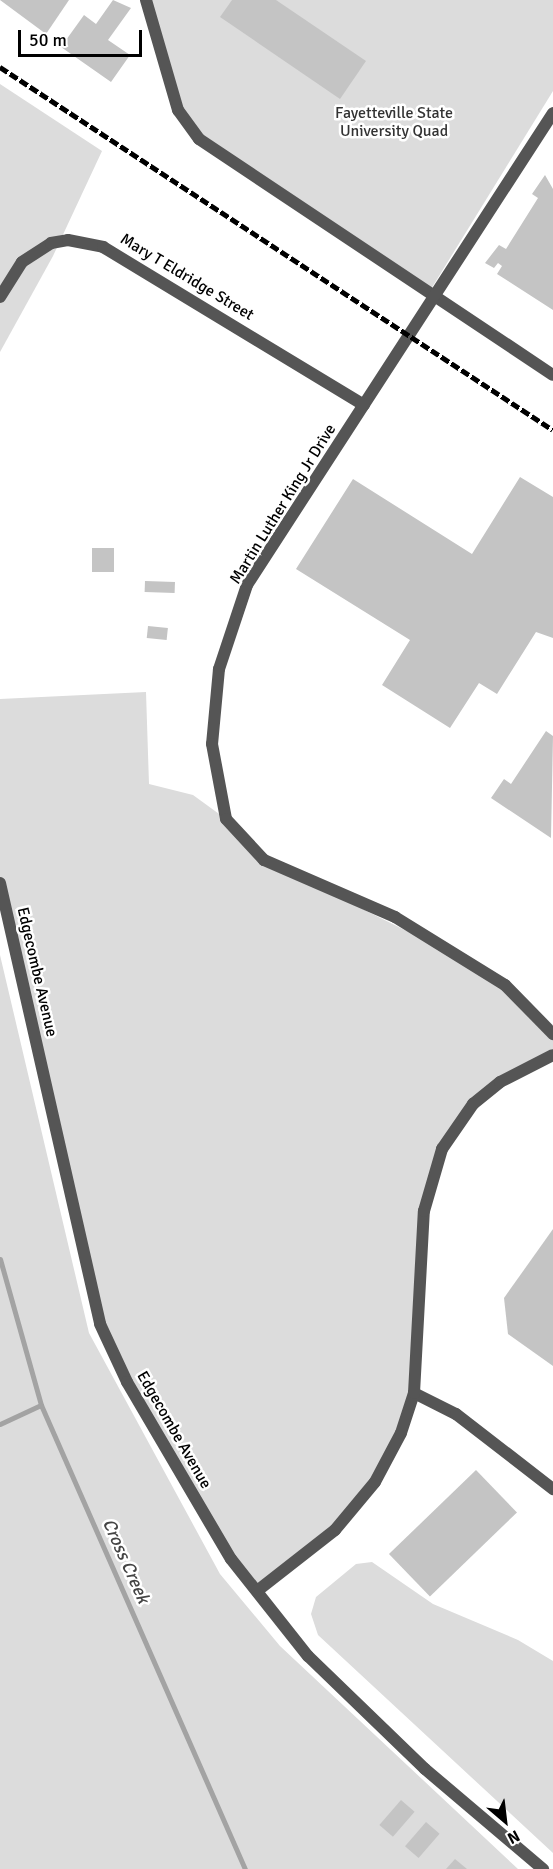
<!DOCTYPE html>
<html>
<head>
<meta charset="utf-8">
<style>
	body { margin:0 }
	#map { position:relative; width:553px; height:1869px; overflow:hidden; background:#fff; font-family:Signika,sans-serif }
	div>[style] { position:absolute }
	.green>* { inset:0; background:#dcdcdc }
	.stream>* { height:5px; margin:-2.5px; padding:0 2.5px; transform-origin:2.5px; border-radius:2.5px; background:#a3a3a3 }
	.building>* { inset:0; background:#c4c4c4; transform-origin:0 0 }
	.minor>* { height:12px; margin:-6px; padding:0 6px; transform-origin:6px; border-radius:6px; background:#555 }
	.rail>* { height:4.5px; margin-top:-2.25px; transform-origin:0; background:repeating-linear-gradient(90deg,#000 0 9px,transparent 0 12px) }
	span { translate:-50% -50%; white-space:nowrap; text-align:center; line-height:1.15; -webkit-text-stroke:5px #fff; paint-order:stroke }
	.park-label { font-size:16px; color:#333 }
	.street-label { font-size:16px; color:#000 }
	.water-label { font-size:18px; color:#444; font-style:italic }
	.north { position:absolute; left:475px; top:1791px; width:60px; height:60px; -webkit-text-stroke:4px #fff; paint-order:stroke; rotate:152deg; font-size:16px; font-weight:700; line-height:24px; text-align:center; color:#000 }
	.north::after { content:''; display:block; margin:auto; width:21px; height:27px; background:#000; clip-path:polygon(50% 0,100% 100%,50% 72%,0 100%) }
	.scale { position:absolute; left:18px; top:30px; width:124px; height:27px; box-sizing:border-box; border:3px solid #000; border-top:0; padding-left:8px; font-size:18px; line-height:21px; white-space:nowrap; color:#000; -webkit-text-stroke:4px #fff; paint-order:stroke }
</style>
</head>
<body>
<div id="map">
	<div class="green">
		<i style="clip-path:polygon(149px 0,553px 0,553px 91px,431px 289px,202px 138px,179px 105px)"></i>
		<i style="clip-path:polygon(0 84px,102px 151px,53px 256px,0 352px)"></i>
		<i style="clip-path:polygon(146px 692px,149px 784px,193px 795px,226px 819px,264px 860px,473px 964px,553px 1034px,553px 1055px,500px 1082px,457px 1125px,424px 1211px,412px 1403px,385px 1465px,340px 1524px,257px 1591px,208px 1521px,100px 1324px,0 888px,0 699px)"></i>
		<i style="clip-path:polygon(0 955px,89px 1333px,220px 1574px,280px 1646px,518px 1869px,0 1869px)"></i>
		<i style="clip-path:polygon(372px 1562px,433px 1604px,518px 1640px,553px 1661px,553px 1853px,318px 1635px,311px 1614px,316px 1597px,356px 1564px)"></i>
	</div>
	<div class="stream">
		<i style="left:0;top:1259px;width:152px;rotate:74.3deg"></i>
		<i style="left:41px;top:1405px;width:507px;rotate:66.27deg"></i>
		<i style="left:0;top:1424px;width:45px;rotate:-24.9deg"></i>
	</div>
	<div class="building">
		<i style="clip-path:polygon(0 0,69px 0,46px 34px)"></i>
		<i style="clip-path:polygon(113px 0,131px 8px,108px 40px,130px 55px,111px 82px,61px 47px,84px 15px,96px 24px)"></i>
		<i style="clip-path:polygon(232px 0,276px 0,366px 61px,340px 99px,220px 17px)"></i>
		<i style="clip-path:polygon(545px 175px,553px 189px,553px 310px,497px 274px,502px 266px,498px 263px,494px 268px,485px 263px,499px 245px,506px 249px,538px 198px,532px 194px)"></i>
		<i style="clip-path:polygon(520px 477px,553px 497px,553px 638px,536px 632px,497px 694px,479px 683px,450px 728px,382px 685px,410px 640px,296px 569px,353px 479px,472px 554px)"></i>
		<i style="left:92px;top:548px;width:22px;height:24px"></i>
		<i style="left:145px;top:581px;width:30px;height:11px;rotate:2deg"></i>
		<i style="left:148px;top:626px;width:20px;height:12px;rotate:6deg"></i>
		<i style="clip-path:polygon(546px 731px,553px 736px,551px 838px,491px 798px,504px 779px,511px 784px)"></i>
		<i style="clip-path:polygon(553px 1229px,553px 1366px,508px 1334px,504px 1298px)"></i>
		<i style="left:476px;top:1470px;width:59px;height:121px;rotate:46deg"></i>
		<i style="left:401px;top:1800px;width:18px;height:33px;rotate:41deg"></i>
		<i style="left:426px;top:1822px;width:18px;height:32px;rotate:41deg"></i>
		<i style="clip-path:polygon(455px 1859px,467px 1869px,446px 1869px)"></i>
	</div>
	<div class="minor">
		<i style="left:146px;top:0;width:115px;rotate:73.8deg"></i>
		<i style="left:178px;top:110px;width:36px;rotate:54deg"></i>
		<i style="left:199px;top:139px;width:425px;rotate:33.7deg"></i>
		<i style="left:553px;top:113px;width:563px;rotate:122.96deg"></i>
		<i style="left:247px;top:585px;width:89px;rotate:108.4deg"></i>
		<i style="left:219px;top:669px;width:75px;rotate:95.3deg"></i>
		<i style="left:212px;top:744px;width:76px;rotate:79.4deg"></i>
		<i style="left:226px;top:819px;width:56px;rotate:47.2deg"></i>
		<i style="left:264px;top:860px;width:143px;rotate:23.5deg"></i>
		<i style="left:395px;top:917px;width:129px;rotate:31.7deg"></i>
		<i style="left:505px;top:985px;width:69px;rotate:45.6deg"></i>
		<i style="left:0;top:297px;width:41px;rotate:-57.8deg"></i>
		<i style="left:22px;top:262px;width:35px;rotate:-33deg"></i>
		<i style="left:51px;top:243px;width:17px;rotate:-10deg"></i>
		<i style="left:68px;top:240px;width:36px;rotate:11deg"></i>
		<i style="left:103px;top:247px;width:305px;rotate:31.2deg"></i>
		<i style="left:0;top:883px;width:452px;rotate:77.2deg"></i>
		<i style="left:100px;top:1324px;width:64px;rotate:65deg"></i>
		<i style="left:127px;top:1382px;width:205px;rotate:59.6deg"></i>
		<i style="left:231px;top:1559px;width:124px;rotate:51.6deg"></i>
		<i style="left:308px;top:1656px;width:163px;rotate:44deg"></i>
		<i style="left:425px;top:1769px;width:155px;rotate:40.3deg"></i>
		<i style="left:414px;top:1393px;width:47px;rotate:26.6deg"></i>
		<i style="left:456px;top:1414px;width:123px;rotate:37.7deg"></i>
		<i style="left:257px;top:1591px;width:99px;rotate:-38deg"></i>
		<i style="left:335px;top:1530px;width:62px;rotate:-50.2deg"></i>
		<i style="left:375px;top:1482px;width:55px;rotate:-62deg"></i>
		<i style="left:401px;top:1433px;width:42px;rotate:-72deg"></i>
		<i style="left:414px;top:1393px;width:182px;rotate:-86.9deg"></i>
		<i style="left:424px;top:1211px;width:65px;rotate:-73.8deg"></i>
		<i style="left:442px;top:1149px;width:55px;rotate:-55.4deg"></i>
		<i style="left:473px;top:1104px;width:35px;rotate:-39deg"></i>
		<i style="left:500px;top:1082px;width:59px;rotate:-27deg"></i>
	</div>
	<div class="rail">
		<i style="left:0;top:67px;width:661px;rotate:33.28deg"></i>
	</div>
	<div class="park-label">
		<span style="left:394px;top:122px">Fayetteville State<br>University Quad</span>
	</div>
	<div class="street-label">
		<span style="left:187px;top:277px;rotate:31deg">Mary T Eldridge Street</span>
		<span style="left:283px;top:504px;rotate:-58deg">Martin Luther King Jr Drive</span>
		<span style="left:37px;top:972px;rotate:77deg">Edgecombe Avenue</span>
		<span style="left:174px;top:1430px;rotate:60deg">Edgecombe Avenue</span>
	</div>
	<div class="water-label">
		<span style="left:126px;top:1561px;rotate:66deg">Cross Creek</span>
	</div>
	<div class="north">N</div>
	<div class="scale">50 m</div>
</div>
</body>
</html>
